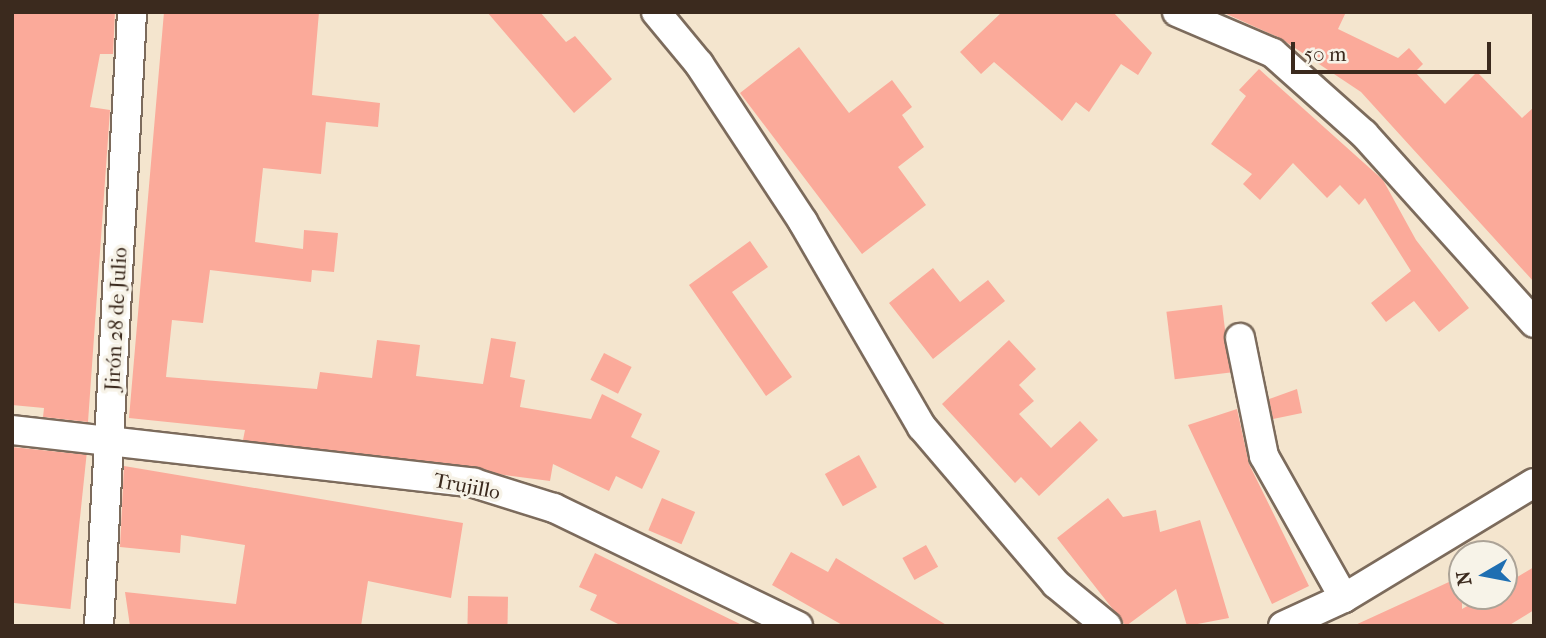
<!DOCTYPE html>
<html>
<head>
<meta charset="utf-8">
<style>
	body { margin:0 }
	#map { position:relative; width:1546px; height:638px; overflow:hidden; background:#f4e5ce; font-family:"IM FELL French Canon",serif }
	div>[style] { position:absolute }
	.building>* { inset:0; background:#fbaa9a; transform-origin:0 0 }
	.roads { filter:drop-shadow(2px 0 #7c6b5c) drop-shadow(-2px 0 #7c6b5c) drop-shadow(0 2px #7c6b5c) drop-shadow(0 -2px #7c6b5c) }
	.street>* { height:28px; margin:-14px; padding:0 14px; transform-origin:14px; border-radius:14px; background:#fff }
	span { translate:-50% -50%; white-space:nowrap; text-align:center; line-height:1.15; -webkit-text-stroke:7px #f7f3e8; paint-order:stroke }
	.street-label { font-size:21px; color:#3b2a1e }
	.frame { position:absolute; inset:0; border:14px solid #3b2a1e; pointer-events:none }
	.north { position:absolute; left:1448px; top:540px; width:70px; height:70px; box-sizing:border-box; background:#f7f3e8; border:2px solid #aca397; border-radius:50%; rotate:260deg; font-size:19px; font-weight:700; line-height:28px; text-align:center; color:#3b2a1e }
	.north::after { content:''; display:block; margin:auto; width:24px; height:32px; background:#1f6fb2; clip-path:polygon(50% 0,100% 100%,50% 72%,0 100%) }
	.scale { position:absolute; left:1291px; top:42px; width:200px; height:32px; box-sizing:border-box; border:4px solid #3b2a1e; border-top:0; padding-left:9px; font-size:21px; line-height:24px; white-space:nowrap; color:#3b2a1e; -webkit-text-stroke:5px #f7f3e8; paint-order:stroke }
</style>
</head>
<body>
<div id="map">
	<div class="building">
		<i style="clip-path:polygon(14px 12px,115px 12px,113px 54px,100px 54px,90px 107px,110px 110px,88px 422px,43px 417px,44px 408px,12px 405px)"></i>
		<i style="clip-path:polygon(164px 12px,319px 12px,312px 95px,380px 103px,378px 127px,326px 122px,321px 174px,263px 168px,255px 242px,303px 249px,304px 230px,338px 233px,334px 272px,312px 270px,311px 282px,210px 270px,203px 323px,172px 320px,166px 377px,317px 389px,320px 372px,372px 378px,377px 340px,420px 345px,416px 376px,483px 384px,491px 338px,516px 342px,510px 377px,525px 380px,520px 407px,591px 419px,602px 394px,642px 414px,631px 437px,660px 451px,642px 489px,616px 476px,609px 491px,553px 464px,550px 481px,243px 440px,245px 430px,129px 418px)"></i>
		<i style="clip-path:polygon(487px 12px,540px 12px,566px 42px,575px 36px,612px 79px,574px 113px)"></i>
		<i style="clip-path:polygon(1002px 12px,1113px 12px,1152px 53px,1138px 75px,1121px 64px,1089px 112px,1076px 102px,1062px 121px,994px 62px,981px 74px,960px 52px)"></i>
		<i style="clip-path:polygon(1222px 12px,1346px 12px,1338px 29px,1398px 58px,1409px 48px,1423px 64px,1415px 72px,1445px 104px,1477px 72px,1522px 118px,1534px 107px,1534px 282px,1361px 92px,1280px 38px)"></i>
		<i style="clip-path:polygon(799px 47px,849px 113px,892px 80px,912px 107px,902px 115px,924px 147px,898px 167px,926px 205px,862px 254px,740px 93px)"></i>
		<i style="clip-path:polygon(1259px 69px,1383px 180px,1416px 240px,1469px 308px,1439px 332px,1414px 301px,1386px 322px,1371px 303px,1411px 271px,1365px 198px,1359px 205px,1340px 185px,1327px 198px,1293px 163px,1260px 200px,1243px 184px,1252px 174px,1211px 144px,1246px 96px,1239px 90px)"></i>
		<i style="clip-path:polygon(750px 241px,768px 267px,732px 292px,792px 377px,766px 396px,689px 285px)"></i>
		<i style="clip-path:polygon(933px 268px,960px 302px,988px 280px,1005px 301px,933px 359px,889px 303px)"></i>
		<i style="left:1222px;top:305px;width:68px;height:56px;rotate:83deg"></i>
		<i style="clip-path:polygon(1009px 340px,1036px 369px,1019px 385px,1034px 401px,1019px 414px,1051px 448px,1080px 421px,1098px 440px,1039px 496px,1021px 477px,1015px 483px,942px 404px)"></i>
		<i style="left:604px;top:353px;width:31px;height:30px;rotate:27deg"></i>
		<i style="clip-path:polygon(1297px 389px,1302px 413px,1273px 419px,1269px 399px)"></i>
		<i style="clip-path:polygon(1237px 409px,1249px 464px,1309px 586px,1272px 604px,1188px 425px)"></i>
		<i style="left:12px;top:447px;width:75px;height:155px;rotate:6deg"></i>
		<i style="left:859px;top:455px;width:37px;height:39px;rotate:61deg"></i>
		<i style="clip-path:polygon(124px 466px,463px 523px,451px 598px,368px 581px,361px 626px,130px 626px,125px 592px,236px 604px,245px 545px,181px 535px,180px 553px,120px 547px)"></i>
		<i style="left:662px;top:498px;width:36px;height:35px;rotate:23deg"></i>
		<i style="clip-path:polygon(1108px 498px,1123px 517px,1156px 510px,1160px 532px,1200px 520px,1229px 618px,1187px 626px,1176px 589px,1126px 626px,1057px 538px)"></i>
		<i style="left:926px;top:545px;width:25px;height:27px;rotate:61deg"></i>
		<i style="clip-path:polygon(791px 552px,828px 572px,836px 558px,948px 626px,844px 626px,772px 585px)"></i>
		<i style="clip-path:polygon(595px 553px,744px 626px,622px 626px,590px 610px,597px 595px,579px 587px)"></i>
		<i style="clip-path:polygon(1534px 567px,1534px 610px,1508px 626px,1353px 626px,1462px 576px,1462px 609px,1485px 596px,1504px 596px,1504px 585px)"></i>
		<i style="left:468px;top:596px;width:40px;height:30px;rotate:1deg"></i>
	</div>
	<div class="roads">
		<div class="street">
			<i style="left:656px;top:12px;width:67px;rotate:50.4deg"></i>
			<i style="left:699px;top:64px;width:189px;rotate:56.6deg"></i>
			<i style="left:803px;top:222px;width:237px;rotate:59.9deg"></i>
			<i style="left:922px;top:427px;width:206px;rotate:49.5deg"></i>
			<i style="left:1056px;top:584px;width:66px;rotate:39.5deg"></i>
			<i style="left:1177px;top:12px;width:104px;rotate:23.1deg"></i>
			<i style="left:1273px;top:53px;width:122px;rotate:41.7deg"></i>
			<i style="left:1364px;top:134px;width:254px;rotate:48deg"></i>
			<i style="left:1240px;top:338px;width:120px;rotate:78.5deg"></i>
			<i style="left:1264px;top:456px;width:163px;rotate:60.6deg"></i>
			<i style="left:12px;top:430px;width:465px;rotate:6.5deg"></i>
			<i style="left:474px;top:483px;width:84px;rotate:17.4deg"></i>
			<i style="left:554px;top:508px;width:271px;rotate:25.8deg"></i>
			<i style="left:99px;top:626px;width:615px;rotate:-86.92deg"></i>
			<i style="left:1283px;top:626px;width:67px;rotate:-24.7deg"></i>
			<i style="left:1344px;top:598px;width:222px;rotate:-31.2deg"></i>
		</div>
	</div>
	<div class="street-label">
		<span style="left:116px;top:319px;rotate:-87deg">Jirón 28 de Julio</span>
		<span style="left:467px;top:486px;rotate:11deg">Trujillo</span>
	</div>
	<div class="frame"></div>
	<div class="north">N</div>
	<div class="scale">50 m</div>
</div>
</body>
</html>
